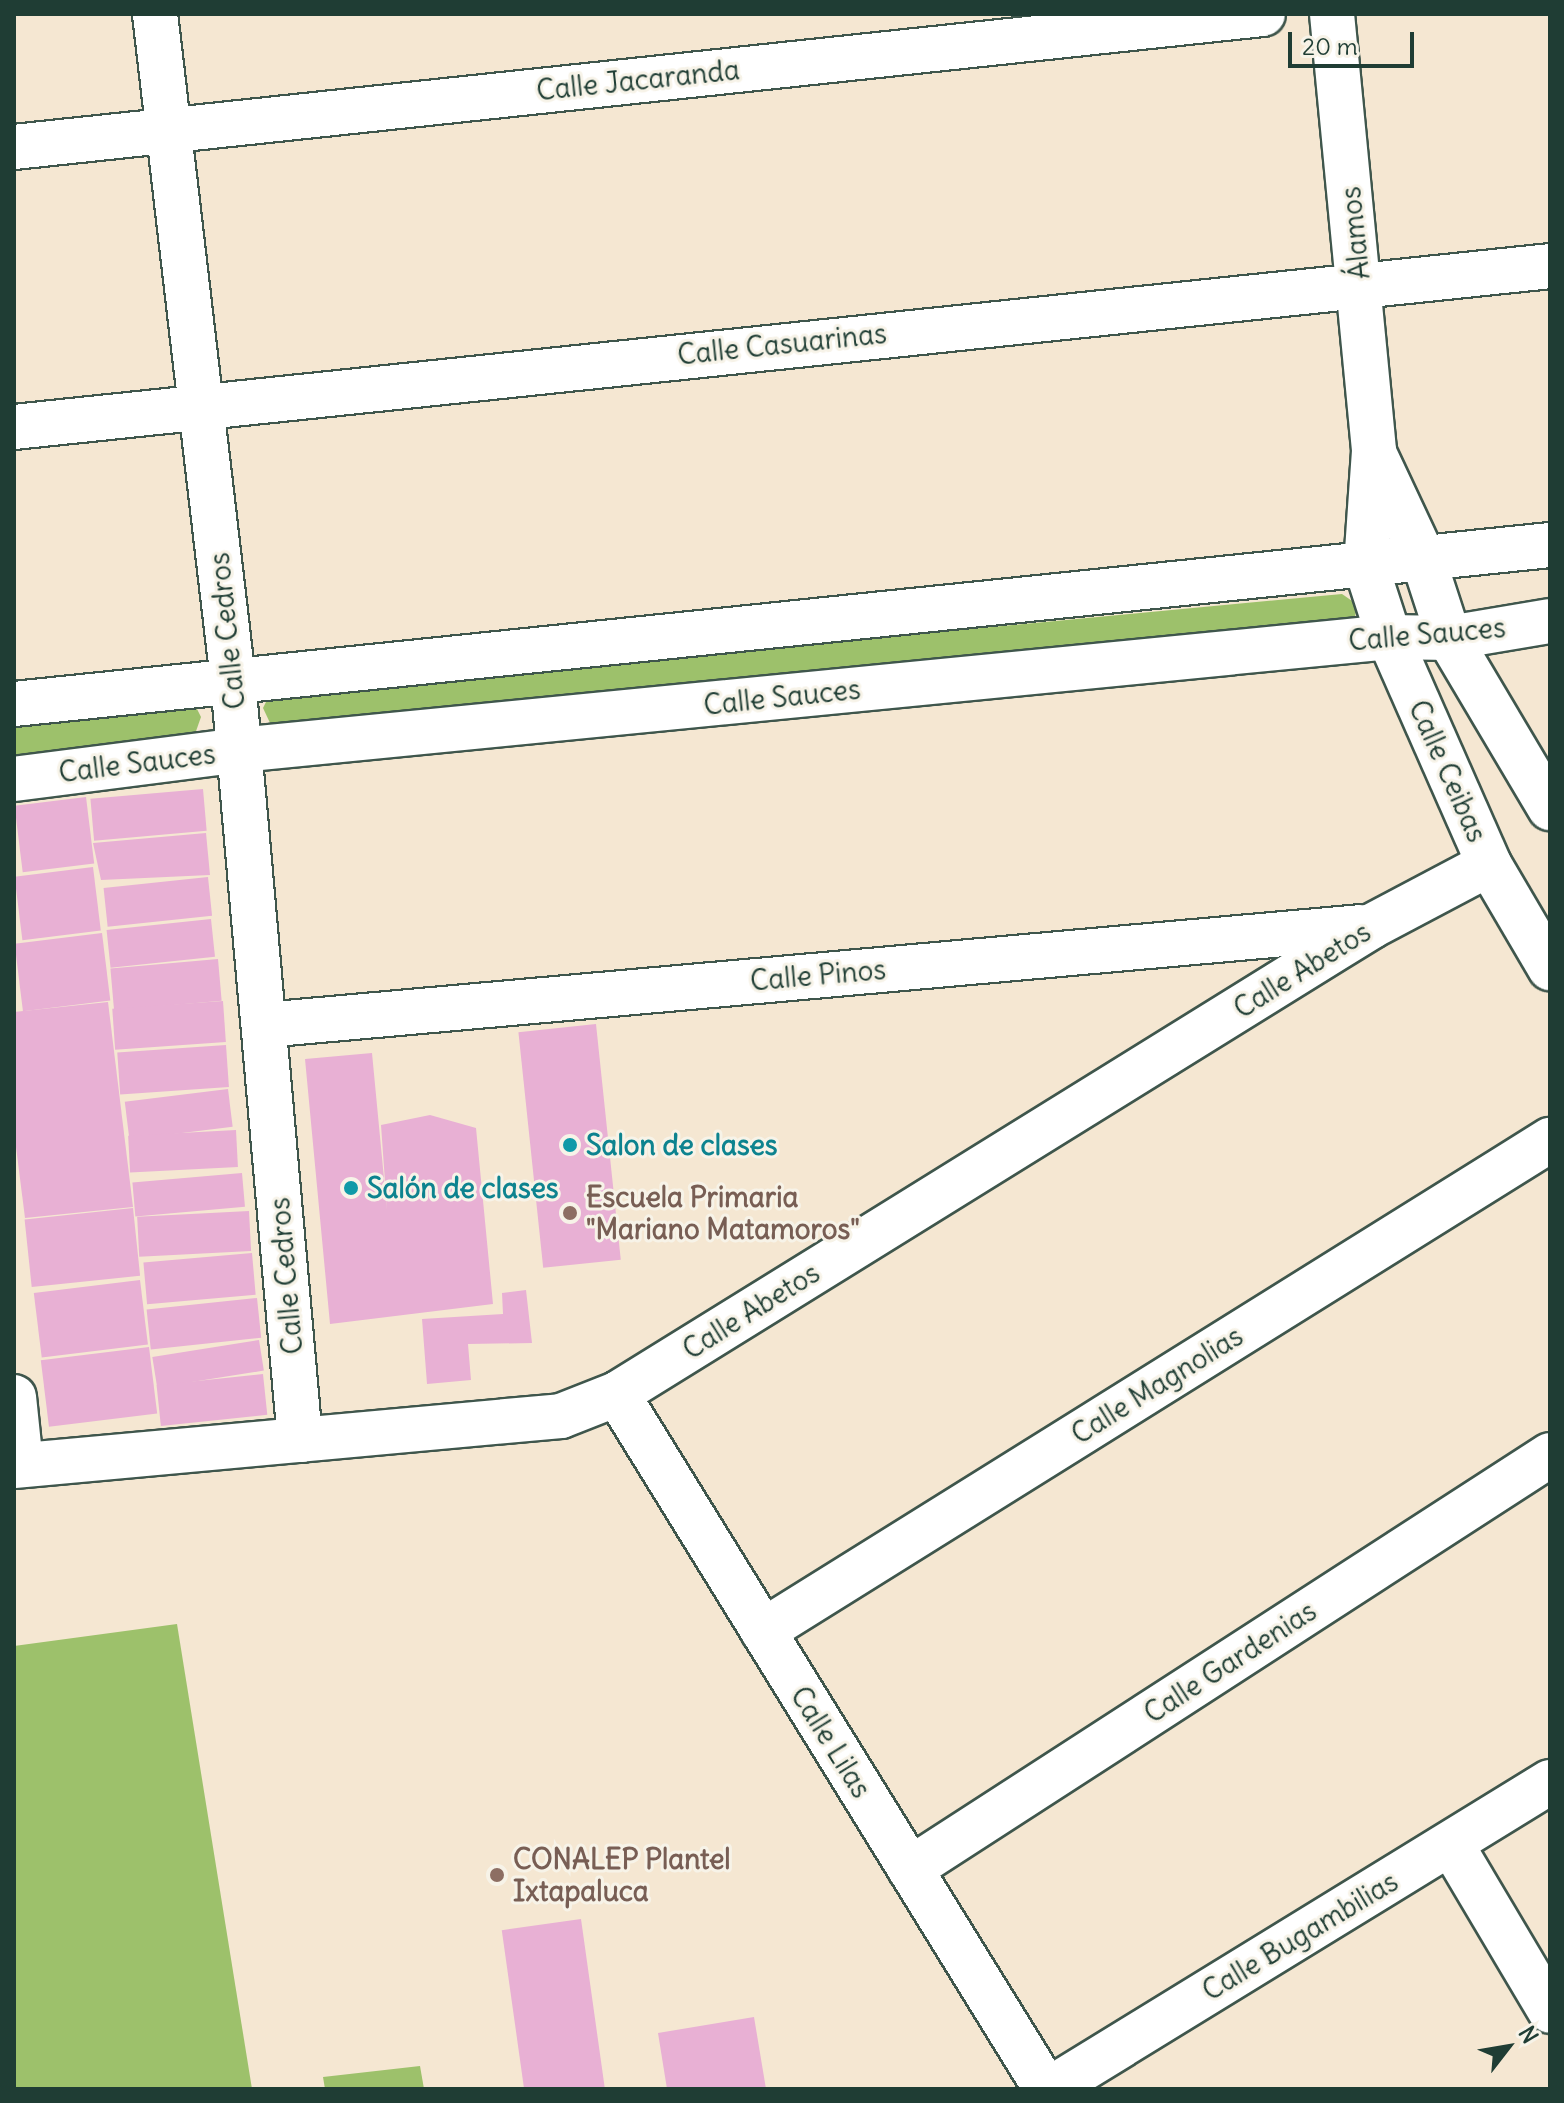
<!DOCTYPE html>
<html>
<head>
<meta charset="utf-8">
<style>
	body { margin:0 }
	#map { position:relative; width:1564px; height:2103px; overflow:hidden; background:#f5e7d2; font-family:Delius,sans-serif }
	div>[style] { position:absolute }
	.green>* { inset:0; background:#9dc16b }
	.building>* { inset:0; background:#e8b0d4; transform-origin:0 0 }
	.roads { filter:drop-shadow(2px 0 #3f564c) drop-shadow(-2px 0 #3f564c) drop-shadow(0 2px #3f564c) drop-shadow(0 -2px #3f564c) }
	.minor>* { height:44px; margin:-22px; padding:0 22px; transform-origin:22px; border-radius:22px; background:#fff }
	.dots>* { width:22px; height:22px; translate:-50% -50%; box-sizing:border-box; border:4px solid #f7f3e8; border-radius:50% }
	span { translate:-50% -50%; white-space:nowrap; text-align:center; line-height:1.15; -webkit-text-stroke:6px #f7f3e8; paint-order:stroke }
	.street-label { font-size:28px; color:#1f3d34 }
	.culture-label { font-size:28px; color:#0d838f; font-weight:700 }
	.left { translate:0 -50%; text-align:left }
	.education-label { font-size:28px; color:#785e54; font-weight:700 }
	.frame { position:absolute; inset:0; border:16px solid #1f3d34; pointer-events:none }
	.north { position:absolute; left:1468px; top:2007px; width:80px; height:80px; -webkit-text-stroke:6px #f7f3e8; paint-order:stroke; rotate:59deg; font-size:22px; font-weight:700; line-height:32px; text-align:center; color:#1f3d34 }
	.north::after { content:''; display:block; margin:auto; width:28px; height:36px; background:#1f3d34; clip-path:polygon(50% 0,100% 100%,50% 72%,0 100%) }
	.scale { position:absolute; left:1288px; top:32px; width:126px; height:36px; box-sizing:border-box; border:4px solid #1f3d34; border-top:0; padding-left:10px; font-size:24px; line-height:28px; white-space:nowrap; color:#1f3d34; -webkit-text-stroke:6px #f7f3e8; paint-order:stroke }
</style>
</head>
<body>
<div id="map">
	<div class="green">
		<i style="clip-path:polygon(1342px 594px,1358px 605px,1355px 616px,1346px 621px,282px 726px,271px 725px,263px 708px,267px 700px,399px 683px)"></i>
		<i style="clip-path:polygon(186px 708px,197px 709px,201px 717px,195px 734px,14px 756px,14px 726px)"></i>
		<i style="clip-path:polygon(177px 1624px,252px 2089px,14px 2089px,14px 1646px)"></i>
		<i style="clip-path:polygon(420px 2066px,424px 2089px,325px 2089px,323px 2077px)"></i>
	</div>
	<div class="building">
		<i style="left:203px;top:789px;width:42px;height:113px;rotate:85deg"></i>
		<i style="left:86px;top:797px;width:67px;height:72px;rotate:83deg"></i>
		<i style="clip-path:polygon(206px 833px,210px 875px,101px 880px,93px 843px)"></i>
		<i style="left:93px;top:867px;width:64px;height:79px;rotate:83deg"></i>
		<i style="left:208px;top:877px;width:39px;height:105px;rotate:84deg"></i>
		<i style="left:211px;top:919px;width:38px;height:105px;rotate:84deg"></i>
		<i style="left:102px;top:933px;width:68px;height:88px;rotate:83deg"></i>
		<i style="left:218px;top:959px;width:42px;height:108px;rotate:85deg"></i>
		<i style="left:223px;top:1001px;width:41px;height:111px;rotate:86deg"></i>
		<i style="clip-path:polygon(108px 1002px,133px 1207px,25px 1218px,14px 1131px,14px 1012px)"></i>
		<i style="left:596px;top:1024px;width:237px;height:78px;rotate:84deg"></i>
		<i style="left:226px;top:1045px;width:42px;height:109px;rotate:86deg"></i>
		<i style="clip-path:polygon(372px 1053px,387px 1210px,381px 1125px,430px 1115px,476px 1128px,493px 1304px,330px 1324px,305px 1059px)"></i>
		<i style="left:228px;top:1089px;width:38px;height:104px;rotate:83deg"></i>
		<i style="left:236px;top:1130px;width:37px;height:108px;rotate:87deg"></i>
		<i style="left:242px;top:1173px;width:34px;height:110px;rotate:85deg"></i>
		<i style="left:133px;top:1208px;width:68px;height:109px;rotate:84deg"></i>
		<i style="left:249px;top:1211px;width:40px;height:112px;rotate:87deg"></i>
		<i style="left:252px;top:1253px;width:42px;height:109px;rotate:85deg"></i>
		<i style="left:140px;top:1280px;width:65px;height:107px;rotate:83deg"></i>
		<i style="clip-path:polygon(526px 1290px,532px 1343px,468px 1344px,471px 1380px,427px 1384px,422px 1319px,503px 1314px,502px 1293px)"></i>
		<i style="left:257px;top:1298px;width:40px;height:111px;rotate:84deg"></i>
		<i style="left:259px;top:1340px;width:31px;height:108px;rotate:81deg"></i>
		<i style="left:149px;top:1347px;width:67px;height:109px;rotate:83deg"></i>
		<i style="left:263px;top:1374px;width:41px;height:107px;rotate:84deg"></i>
		<i style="left:581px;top:1919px;width:172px;height:80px;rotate:82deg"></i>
		<i style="clip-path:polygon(754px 2017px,766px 2089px,667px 2089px,658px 2033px)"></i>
	</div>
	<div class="roads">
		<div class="minor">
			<i style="left:155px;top:14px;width:671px;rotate:83.32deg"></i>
			<i style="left:233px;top:680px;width:763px;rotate:84.96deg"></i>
			<i style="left:1332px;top:14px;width:439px;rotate:84.5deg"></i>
			<i style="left:1374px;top:451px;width:115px;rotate:94deg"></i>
			<i style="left:1366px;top:566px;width:75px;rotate:72.1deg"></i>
			<i style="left:1389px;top:637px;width:248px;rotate:66.2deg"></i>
			<i style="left:1489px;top:864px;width:121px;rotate:59.6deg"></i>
			<i style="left:14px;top:147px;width:1256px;rotate:-6.08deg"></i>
			<i style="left:14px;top:427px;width:1544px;rotate:-5.98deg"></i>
			<i style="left:1376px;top:457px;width:108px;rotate:64.9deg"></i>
			<i style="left:1422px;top:555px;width:87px;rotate:72deg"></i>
			<i style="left:1449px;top:638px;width:198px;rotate:59.3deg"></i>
			<i style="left:14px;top:704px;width:1544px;rotate:-5.91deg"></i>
			<i style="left:14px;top:779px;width:227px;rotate:-7.3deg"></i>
			<i style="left:239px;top:750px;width:1156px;rotate:-5.61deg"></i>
			<i style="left:1389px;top:637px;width:60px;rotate:1deg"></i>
			<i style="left:1449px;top:638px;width:102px;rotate:-9.6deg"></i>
			<i style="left:264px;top:1025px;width:1102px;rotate:-5.1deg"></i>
			<i style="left:617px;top:1394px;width:817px;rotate:58.31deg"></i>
			<i style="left:14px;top:1397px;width:68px;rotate:84.1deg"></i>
			<i style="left:14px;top:1466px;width:549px;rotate:-5.22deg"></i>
			<i style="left:561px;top:1416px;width:60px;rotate:-21.4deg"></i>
			<i style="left:617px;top:1394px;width:888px;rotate:-31.79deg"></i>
			<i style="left:1372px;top:926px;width:132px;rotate:-27.9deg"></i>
			<i style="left:763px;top:1631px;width:928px;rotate:-31.96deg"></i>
			<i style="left:1451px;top:1844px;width:194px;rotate:59.3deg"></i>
			<i style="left:910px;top:1869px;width:762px;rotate:-32.9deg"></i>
			<i style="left:1050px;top:2089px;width:587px;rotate:-31.55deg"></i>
		</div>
	</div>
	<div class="dots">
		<i style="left:570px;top:1145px;background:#0f9aa8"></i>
		<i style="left:351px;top:1188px;background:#0f9aa8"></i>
		<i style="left:570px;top:1213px;background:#8d6e63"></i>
		<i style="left:497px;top:1875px;background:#8d6e63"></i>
	</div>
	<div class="street-label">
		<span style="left:638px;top:80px;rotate:-6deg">Calle Jacaranda</span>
		<span style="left:1355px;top:233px;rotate:-96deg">Álamos</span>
		<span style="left:782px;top:344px;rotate:-6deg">Calle Casuarinas</span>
		<span style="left:227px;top:631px;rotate:-96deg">Calle Cedros</span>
		<span style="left:1427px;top:634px;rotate:-5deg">Calle Sauces</span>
		<span style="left:782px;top:697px;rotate:-6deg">Calle Sauces</span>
		<span style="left:137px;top:763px;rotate:-7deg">Calle Sauces</span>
		<span style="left:1448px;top:771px;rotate:66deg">Calle Ceibas</span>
		<span style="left:1302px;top:970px;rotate:-32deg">Calle Abetos</span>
		<span style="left:818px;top:975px;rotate:-5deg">Calle Pinos</span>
		<span style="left:286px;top:1276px;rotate:-95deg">Calle Cedros</span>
		<span style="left:751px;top:1311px;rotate:-32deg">Calle Abetos</span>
		<span style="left:1157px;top:1385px;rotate:-32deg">Calle Magnolias</span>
		<span style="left:1230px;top:1662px;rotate:-33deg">Calle Gardenias</span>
		<span style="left:831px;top:1742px;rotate:58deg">Calle Lilas</span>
		<span style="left:1300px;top:1936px;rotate:-31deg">Calle Bugambilias</span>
	</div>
	<div class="culture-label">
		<span class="left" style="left:586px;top:1145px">Salon de clases</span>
		<span class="left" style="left:367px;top:1188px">Salón de clases</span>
	</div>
	<div class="education-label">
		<span class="left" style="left:586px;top:1213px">Escuela Primaria<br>"Mariano Matamoros"</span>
		<span class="left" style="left:513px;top:1875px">CONALEP Plantel<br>Ixtapaluca</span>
	</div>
	<div class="frame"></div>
	<div class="north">N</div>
	<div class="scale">20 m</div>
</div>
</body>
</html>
